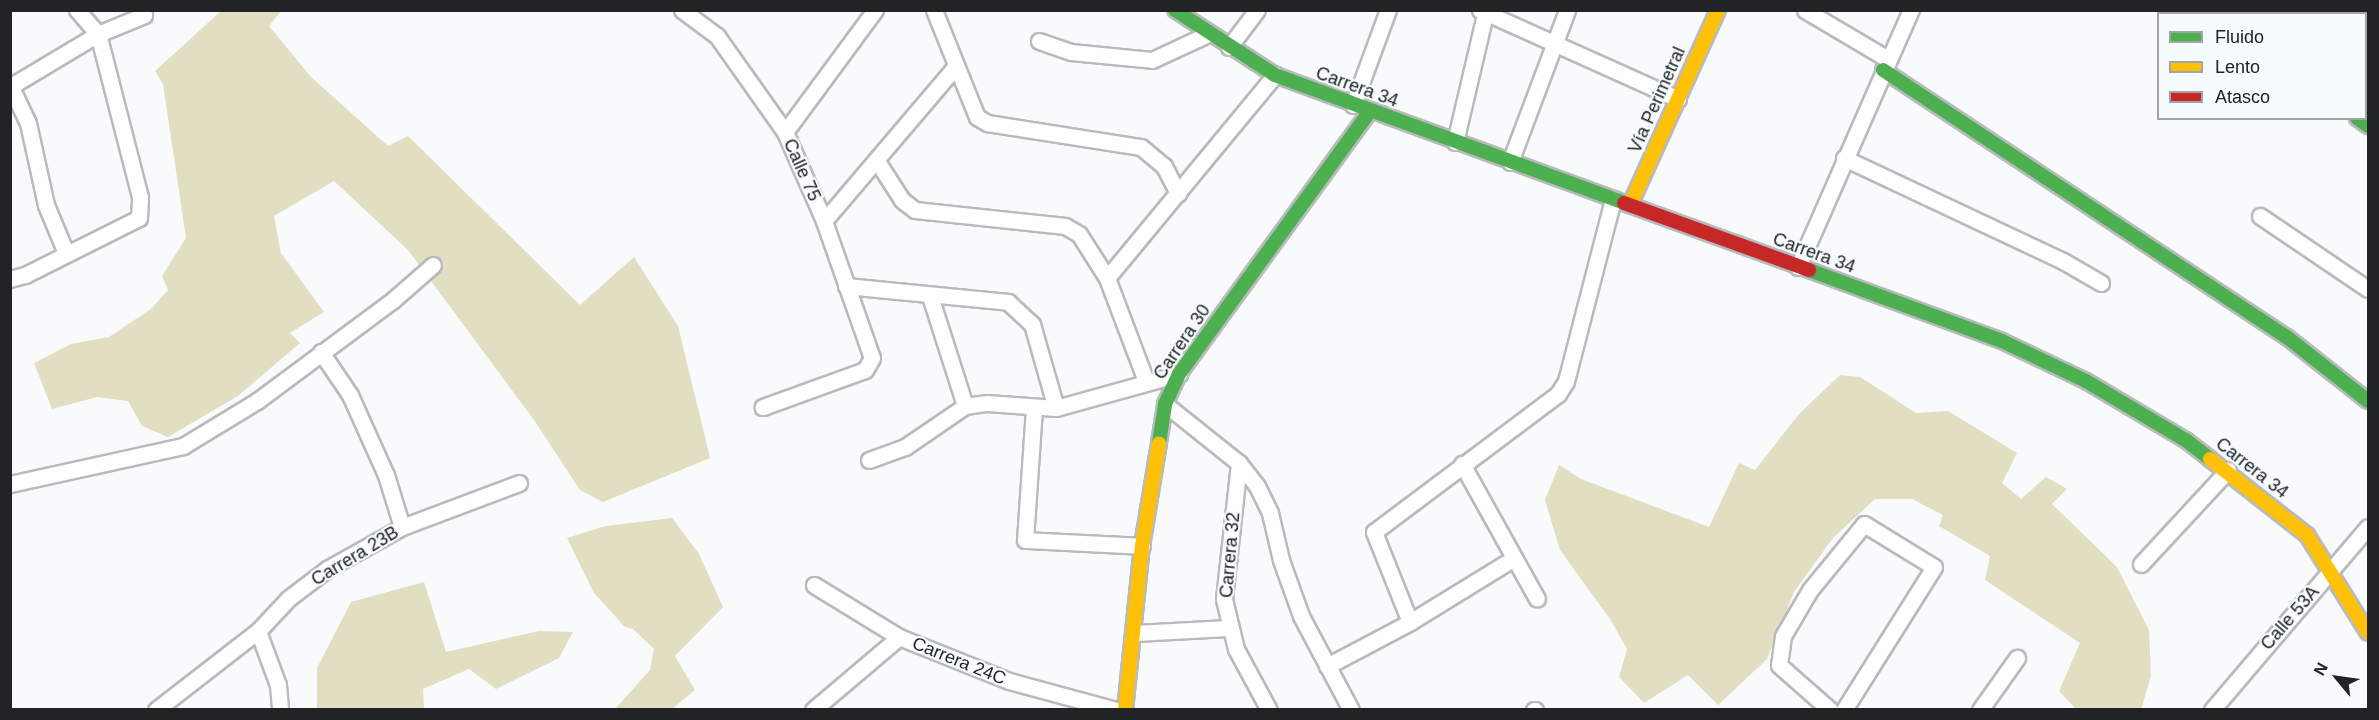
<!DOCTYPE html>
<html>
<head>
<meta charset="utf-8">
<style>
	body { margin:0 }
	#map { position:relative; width:2379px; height:720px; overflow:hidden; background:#f8fafc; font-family:Arial,sans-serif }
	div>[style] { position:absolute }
	.green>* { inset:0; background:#e2dec2 }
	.roads { filter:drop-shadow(2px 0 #b8babc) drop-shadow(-2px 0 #b8babc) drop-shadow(0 2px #b8babc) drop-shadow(0 -2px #b8babc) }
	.street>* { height:15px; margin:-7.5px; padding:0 7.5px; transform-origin:7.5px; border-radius:7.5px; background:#fefeff }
	.fast>* { height:14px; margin:-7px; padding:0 7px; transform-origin:7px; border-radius:7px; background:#4caf50 }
	.slow>* { height:14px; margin:-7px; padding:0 7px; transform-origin:7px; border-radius:7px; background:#ffc107 }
	.jam>* { height:14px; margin:-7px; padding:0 7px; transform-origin:7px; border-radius:7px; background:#c62828 }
	span { translate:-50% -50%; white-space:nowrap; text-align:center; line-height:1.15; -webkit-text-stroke:4.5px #f6fbfe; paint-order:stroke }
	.street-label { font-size:18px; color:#212324 }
	.frame { position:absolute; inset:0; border:12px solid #212324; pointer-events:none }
	.legend { position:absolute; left:2157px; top:12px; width:210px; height:108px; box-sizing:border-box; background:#f6fbfe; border:2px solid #a1a5a7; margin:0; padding:8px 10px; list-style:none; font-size:18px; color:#212324 }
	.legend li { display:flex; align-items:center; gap:12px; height:30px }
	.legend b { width:30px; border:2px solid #a1a5a7 }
	.north { position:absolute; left:2307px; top:648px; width:60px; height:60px; -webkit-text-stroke:4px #f6fbfe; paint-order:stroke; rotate:299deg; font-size:16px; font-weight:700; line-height:24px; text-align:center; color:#212324 }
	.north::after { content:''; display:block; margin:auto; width:21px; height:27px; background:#212324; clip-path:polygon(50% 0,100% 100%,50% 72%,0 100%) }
</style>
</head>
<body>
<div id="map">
	<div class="green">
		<i style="clip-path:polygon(221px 11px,281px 11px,269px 26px,311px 77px,388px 146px,408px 136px,580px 305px,634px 257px,678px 326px,710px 458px,603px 502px,580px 490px,534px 420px,408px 250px,334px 181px,274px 216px,281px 253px,324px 312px,290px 333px,300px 343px,238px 396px,168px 437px,142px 426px,128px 401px,97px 397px,52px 409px,34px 363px,71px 344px,109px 337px,151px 309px,168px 290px,162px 276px,186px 238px,163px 84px,155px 71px)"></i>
		<i style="clip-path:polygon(1840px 375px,1860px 377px,1916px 413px,1948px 411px,2017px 453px,2002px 483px,2021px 499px,2046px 477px,2067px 489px,2052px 504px,2117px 567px,2149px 630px,2151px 676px,2141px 709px,2076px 709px,2059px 691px,2080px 643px,1985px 580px,1990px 556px,1939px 526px,1943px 515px,1912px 499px,1875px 499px,1833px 538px,1794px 592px,1767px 659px,1718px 705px,1688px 675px,1644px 703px,1619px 677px,1627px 649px,1610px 619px,1560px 550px,1545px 500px,1559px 465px,1581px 479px,1709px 527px,1739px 463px,1755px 470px,1799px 414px)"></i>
		<i style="clip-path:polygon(672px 518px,699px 554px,723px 607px,675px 656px,695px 690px,672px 709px,615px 709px,650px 670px,654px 649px,633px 629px,625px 627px,594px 593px,567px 538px,606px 526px)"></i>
		<i style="clip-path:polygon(424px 582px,446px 652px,539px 631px,573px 632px,559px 658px,496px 689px,469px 669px,423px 689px,424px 709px,317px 709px,317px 668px,351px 602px)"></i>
	</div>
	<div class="roads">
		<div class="street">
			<i style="left:682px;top:10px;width:44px;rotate:36.6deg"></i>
			<i style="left:717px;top:36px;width:118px;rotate:54.7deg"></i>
			<i style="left:785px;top:132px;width:97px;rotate:66.3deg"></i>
			<i style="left:824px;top:221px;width:145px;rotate:70.7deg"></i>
			<i style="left:872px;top:358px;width:14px;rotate:120deg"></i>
			<i style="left:865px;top:370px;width:109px;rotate:160.1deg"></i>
			<i style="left:934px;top:10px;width:115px;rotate:68.1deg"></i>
			<i style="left:977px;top:117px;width:12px;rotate:31deg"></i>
			<i style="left:987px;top:123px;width:156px;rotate:8.9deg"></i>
			<i style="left:1141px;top:147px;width:30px;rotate:40deg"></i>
			<i style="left:1164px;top:166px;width:31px;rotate:63deg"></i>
			<i style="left:1480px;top:10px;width:217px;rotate:24.2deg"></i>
			<i style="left:1805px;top:10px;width:96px;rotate:30.6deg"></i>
			<i style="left:1039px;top:41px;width:34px;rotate:19deg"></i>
			<i style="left:1071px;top:52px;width:81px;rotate:5.6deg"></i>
			<i style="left:1152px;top:60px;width:62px;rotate:-24.9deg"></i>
			<i style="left:1229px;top:47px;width:46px;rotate:-52.9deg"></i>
			<i style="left:10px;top:85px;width:42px;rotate:64.7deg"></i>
			<i style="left:28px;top:123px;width:84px;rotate:77.6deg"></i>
			<i style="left:46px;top:205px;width:52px;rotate:67.4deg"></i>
			<i style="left:11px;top:86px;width:101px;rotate:-30.9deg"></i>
			<i style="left:98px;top:34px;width:50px;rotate:-22.4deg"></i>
			<i style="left:1353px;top:105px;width:101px;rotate:-69.8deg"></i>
			<i style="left:785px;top:132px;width:152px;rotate:-53.6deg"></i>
			<i style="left:1455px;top:142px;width:136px;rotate:-76.8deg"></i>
			<i style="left:1844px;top:158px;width:242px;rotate:25.2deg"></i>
			<i style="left:2063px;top:261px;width:44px;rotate:30.1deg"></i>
			<i style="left:877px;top:161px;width:46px;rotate:57.3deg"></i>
			<i style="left:902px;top:200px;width:16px;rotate:38deg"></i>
			<i style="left:915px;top:210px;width:151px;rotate:6.1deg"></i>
			<i style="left:1065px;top:226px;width:16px;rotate:30deg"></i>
			<i style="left:1079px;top:234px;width:52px;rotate:57.5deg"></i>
			<i style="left:1107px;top:278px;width:110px;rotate:69.3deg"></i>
			<i style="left:1510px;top:162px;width:162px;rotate:-69.4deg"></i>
			<i style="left:2260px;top:216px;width:130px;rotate:34.1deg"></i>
			<i style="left:824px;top:221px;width:204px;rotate:-49.6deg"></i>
			<i style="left:1798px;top:267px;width:281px;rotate:-66.3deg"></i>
			<i style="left:1107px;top:278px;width:264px;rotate:-50.4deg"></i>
			<i style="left:10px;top:279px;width:16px;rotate:-15deg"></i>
			<i style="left:25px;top:275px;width:127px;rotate:-26.6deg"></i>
			<i style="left:139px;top:218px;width:21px;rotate:-87deg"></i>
			<i style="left:140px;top:197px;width:168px;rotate:-104.4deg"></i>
			<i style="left:98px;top:34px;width:32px;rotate:-131deg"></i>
			<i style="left:846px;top:286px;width:163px;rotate:5.6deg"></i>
			<i style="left:1008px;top:302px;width:33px;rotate:43deg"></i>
			<i style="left:1032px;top:324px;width:87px;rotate:74.1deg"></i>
			<i style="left:930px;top:296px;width:115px;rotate:72.3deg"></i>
			<i style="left:321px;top:352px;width:52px;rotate:56deg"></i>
			<i style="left:350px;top:395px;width:88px;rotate:65.8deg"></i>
			<i style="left:386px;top:475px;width:54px;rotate:72.9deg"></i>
			<i style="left:1165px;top:404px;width:95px;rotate:38.6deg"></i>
			<i style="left:1239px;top:463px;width:29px;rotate:52deg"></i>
			<i style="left:1257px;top:486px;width:30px;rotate:64deg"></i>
			<i style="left:1270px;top:513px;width:48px;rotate:76.8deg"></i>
			<i style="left:1281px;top:560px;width:59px;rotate:70.3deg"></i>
			<i style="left:1301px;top:616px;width:106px;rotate:62deg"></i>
			<i style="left:1034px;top:408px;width:132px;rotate:93.9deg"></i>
			<i style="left:1025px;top:540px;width:117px;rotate:2.9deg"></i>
			<i style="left:869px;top:460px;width:38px;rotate:-20deg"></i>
			<i style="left:905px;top:447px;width:73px;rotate:-34.3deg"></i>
			<i style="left:965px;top:406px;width:22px;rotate:-8deg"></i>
			<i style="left:987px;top:403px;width:69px;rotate:4.1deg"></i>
			<i style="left:1056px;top:408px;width:128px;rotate:-15.5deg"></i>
			<i style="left:1239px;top:463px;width:137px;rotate:96.3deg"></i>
			<i style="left:1224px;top:599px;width:51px;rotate:76.5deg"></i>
			<i style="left:1236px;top:649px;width:69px;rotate:61.6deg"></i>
			<i style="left:1462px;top:464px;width:154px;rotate:60.9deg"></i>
			<i style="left:10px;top:484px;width:177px;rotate:-12.4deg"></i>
			<i style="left:183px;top:446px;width:87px;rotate:-31.3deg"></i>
			<i style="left:257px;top:401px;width:169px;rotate:-36.6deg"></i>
			<i style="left:393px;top:300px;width:53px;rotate:-41.2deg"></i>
			<i style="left:2141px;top:564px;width:128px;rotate:-47.2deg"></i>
			<i style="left:814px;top:585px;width:100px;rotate:31.5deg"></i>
			<i style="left:899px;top:637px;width:118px;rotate:21.8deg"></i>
			<i style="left:1009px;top:681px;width:111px;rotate:15.2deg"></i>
			<i style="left:1410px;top:622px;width:97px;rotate:-111.8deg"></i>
			<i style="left:1374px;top:532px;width:230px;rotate:-36.9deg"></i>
			<i style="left:1558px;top:394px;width:15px;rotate:-58deg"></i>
			<i style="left:1566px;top:381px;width:188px;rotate:-75.5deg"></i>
			<i style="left:258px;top:631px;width:58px;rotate:69.7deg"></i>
			<i style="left:278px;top:685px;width:25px;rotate:85deg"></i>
			<i style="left:1135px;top:633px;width:93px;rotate:-3.1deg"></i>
			<i style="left:1327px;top:666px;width:94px;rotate:-27.9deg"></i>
			<i style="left:1410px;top:622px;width:122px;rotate:-31.6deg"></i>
			<i style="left:156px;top:710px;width:129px;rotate:-37.8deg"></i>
			<i style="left:258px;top:631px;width:45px;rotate:-46.8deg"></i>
			<i style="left:289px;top:598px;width:48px;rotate:-37.3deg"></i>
			<i style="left:327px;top:569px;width:86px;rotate:-29.2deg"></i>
			<i style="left:402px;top:527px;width:125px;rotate:-20.6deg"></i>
			<i style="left:813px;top:710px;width:113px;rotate:-40.3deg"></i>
			<i style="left:1534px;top:710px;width:1px"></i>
			<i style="left:1830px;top:710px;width:68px;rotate:-138.6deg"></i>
			<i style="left:1779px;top:665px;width:29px;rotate:-82deg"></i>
			<i style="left:1783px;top:636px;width:53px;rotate:-59.6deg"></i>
			<i style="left:1810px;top:590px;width:85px;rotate:-50.7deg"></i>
			<i style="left:1864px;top:524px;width:82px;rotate:31.6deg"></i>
			<i style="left:1934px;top:567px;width:169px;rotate:122.2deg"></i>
			<i style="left:1980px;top:710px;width:64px;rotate:-54.6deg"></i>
			<i style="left:2212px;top:710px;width:240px;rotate:-49.6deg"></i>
		</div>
		<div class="fast">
			<i style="left:1175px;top:10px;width:119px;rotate:33deg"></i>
			<i style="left:1275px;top:75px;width:372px;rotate:20.1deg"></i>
			<i style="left:2193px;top:10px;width:6px;rotate:45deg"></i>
			<i style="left:1883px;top:70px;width:484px;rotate:33.5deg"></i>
			<i style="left:2287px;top:337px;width:103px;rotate:38.3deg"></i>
			<i style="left:2357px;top:118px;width:14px;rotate:36deg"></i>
			<i style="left:1809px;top:270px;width:206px;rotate:20.2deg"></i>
			<i style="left:2002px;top:341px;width:93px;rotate:25.5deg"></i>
			<i style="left:2086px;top:381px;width:117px;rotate:30.7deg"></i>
			<i style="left:2187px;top:441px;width:29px;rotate:38deg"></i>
			<i style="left:1159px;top:443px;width:39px;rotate:-81deg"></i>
			<i style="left:1165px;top:404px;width:33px;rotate:-65deg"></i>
			<i style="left:1179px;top:374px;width:325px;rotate:-54deg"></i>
		</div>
		<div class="slow">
			<i style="left:1630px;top:205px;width:214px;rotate:-65.7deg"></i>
			<i style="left:2210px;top:459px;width:123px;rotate:38.1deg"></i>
			<i style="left:2307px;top:535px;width:115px;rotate:58.1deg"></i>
			<i style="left:1125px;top:710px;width:165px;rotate:-84.1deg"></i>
			<i style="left:1142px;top:546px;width:104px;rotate:-80.6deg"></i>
		</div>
		<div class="jam">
			<i style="left:1624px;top:203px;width:197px;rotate:19.9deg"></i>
		</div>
	</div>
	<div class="street-label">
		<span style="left:1357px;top:87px;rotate:20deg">Carrera 34</span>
		<span style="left:1657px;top:100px;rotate:-66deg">Vía Perimetral</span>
		<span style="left:802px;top:170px;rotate:66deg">Calle 75</span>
		<span style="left:1814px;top:253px;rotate:20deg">Carrera 34</span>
		<span style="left:1182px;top:342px;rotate:-56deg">Carrera 30</span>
		<span style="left:2252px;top:468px;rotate:38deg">Carrera 34</span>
		<span style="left:1230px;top:555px;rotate:-85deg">Carrera 32</span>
		<span style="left:355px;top:556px;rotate:-31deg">Carrera 23B</span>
		<span style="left:2290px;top:618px;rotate:-49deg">Calle 53A</span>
		<span style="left:959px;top:661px;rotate:22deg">Carrera 24C</span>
	</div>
	<div class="frame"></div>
	<ul class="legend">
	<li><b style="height:8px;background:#4caf50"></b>Fluido</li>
	<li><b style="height:8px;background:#ffc107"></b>Lento</li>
	<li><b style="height:8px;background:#c62828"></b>Atasco</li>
	</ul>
	<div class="north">N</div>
</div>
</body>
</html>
